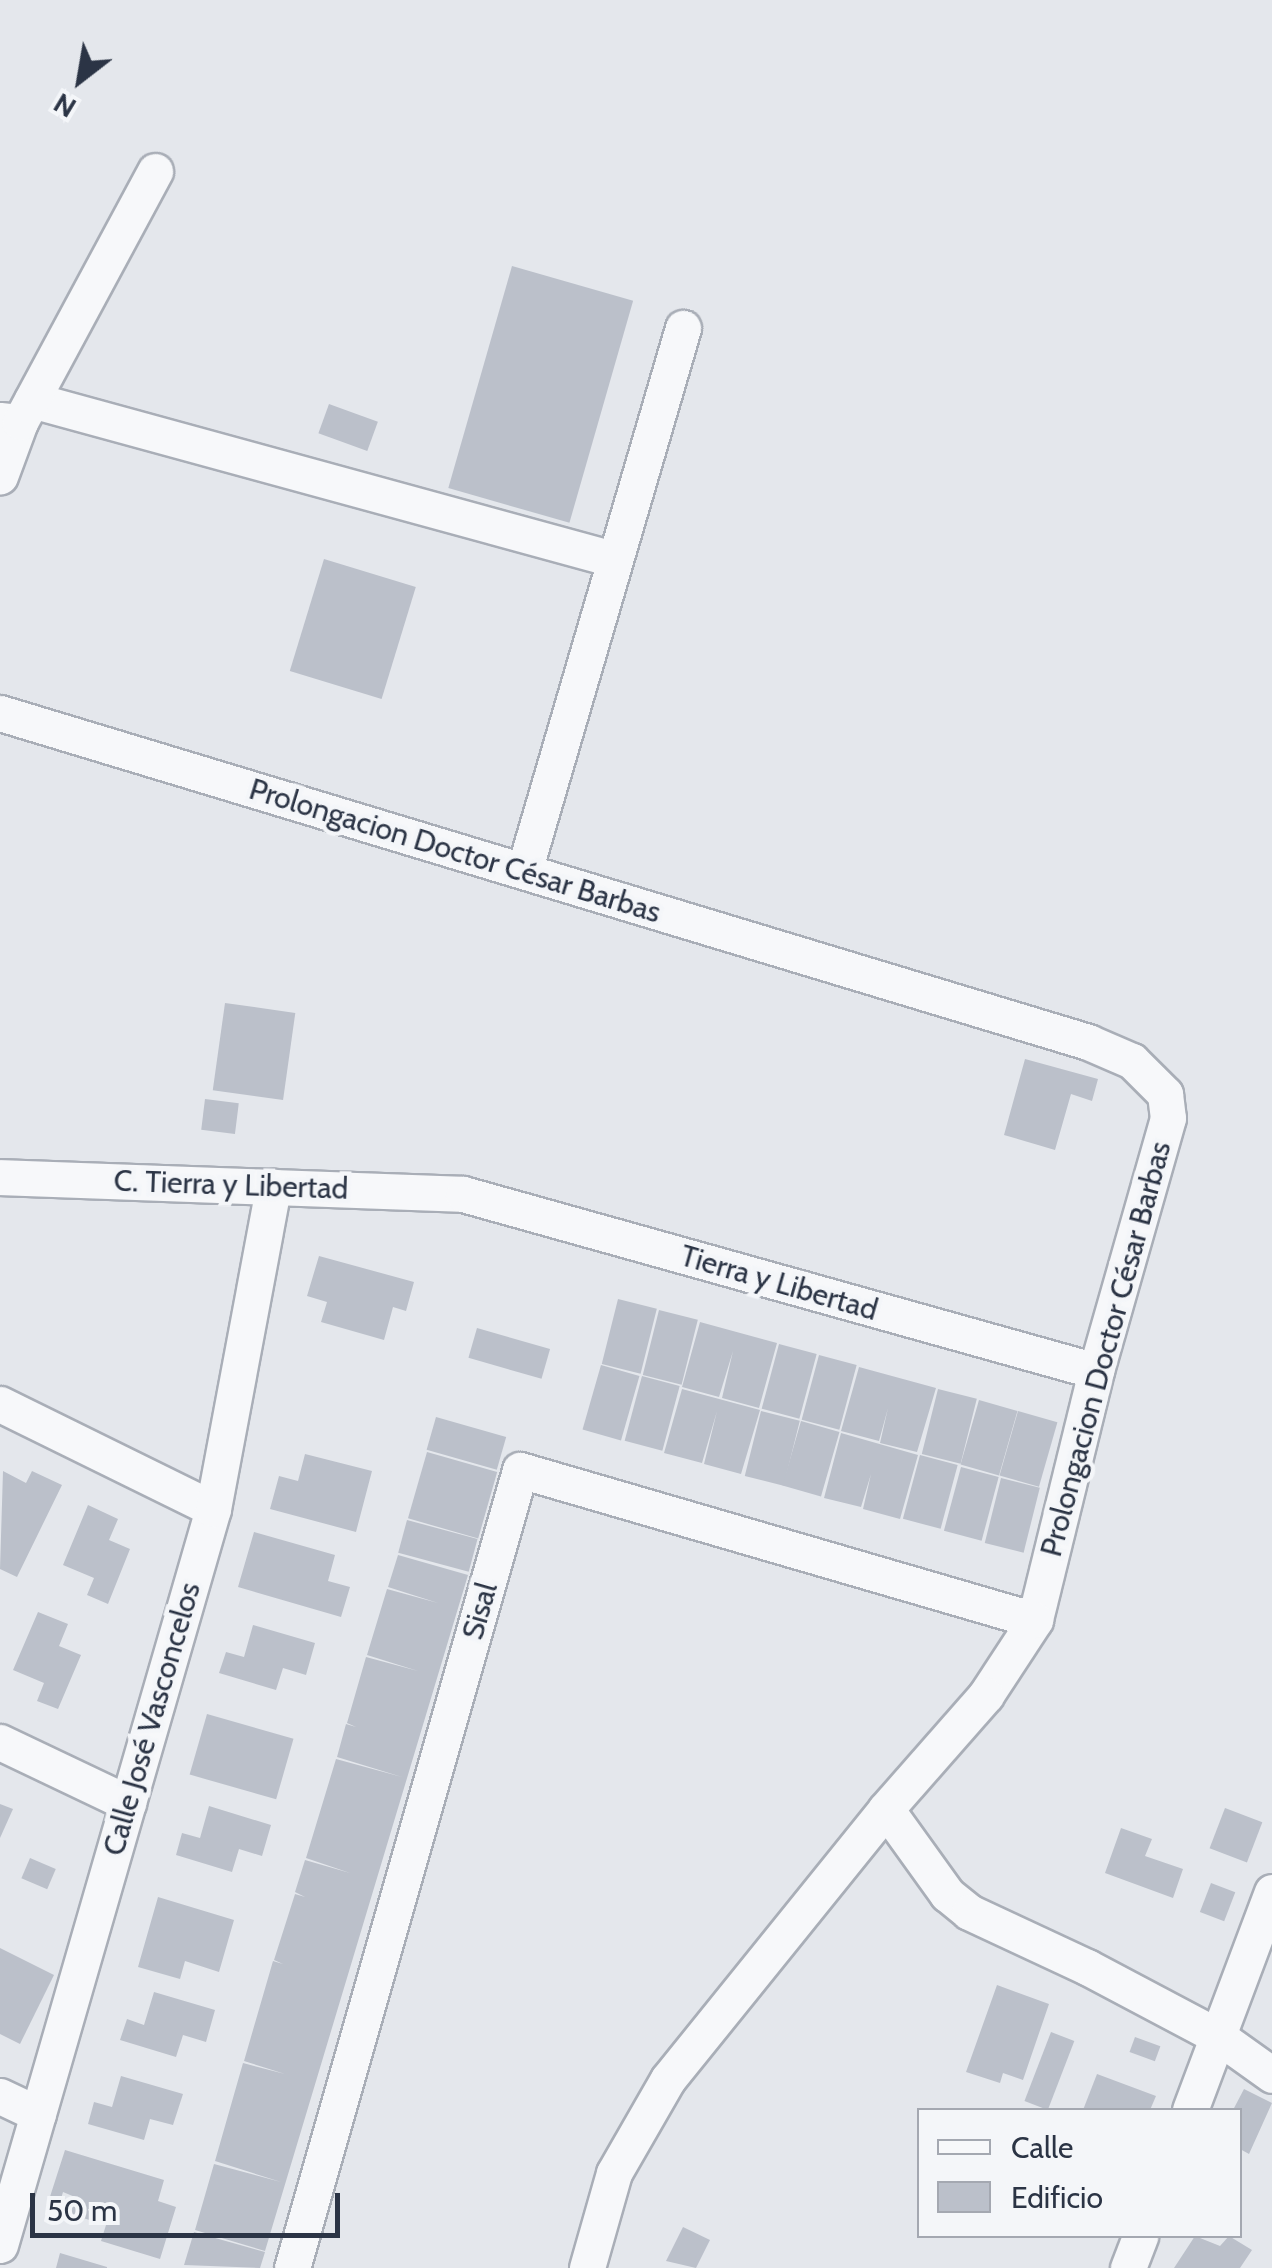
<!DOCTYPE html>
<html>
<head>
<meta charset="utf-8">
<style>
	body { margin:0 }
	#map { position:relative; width:1272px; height:2268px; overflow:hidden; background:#e4e7ec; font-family:Cabin,sans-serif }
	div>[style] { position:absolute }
	.building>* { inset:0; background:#bbc0ca; transform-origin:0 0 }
	.roads { filter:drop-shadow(2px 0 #a9aeb7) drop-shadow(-2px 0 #a9aeb7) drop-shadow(0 2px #a9aeb7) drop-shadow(0 -2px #a9aeb7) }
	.minor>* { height:35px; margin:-17.5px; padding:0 17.5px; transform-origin:17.5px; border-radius:17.5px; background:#f7f8fa }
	span { translate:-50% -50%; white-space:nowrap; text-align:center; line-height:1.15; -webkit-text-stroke:9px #f4f6f9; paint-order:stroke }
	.street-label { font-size:30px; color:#2b3445 }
	.legend { position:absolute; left:917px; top:2108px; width:325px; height:130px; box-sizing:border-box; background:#f4f6f9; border:2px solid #a4a8b1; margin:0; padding:12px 18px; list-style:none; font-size:30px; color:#2b3445 }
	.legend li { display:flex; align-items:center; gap:20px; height:50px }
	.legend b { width:50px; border:2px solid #a4a8b1 }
	.north { position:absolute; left:30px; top:30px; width:100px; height:100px; -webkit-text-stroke:8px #f4f6f9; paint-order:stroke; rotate:211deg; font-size:28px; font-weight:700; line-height:40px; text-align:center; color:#2b3445 }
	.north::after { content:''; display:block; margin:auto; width:35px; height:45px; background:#2b3445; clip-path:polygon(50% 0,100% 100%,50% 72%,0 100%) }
	.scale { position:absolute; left:30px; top:2193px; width:310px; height:45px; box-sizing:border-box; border:5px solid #2b3445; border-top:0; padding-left:12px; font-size:30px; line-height:35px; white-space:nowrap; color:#2b3445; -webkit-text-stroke:8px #f4f6f9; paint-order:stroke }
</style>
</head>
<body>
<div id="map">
	<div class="building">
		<i style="left:512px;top:266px;width:126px;height:231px;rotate:16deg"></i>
		<i style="left:329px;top:404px;width:52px;height:31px;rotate:20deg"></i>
		<i style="left:324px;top:559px;width:96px;height:117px;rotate:17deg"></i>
		<i style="left:225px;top:1003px;width:71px;height:88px;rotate:8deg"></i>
		<i style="clip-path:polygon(1025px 1059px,1098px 1079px,1092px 1101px,1071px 1094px,1055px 1150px,1004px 1135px)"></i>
		<i style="left:205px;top:1099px;width:34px;height:31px;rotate:7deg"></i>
		<i style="clip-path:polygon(319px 1256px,414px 1282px,406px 1311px,393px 1307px,384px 1340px,321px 1322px,327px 1302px,307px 1296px)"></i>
		<i style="left:618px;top:1299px;width:40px;height:67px;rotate:14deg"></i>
		<i style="left:659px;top:1310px;width:40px;height:67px;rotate:14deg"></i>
		<i style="clip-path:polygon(700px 1322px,777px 1343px,759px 1408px,722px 1398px,733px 1351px,719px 1397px,682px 1387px)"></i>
		<i style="left:477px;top:1328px;width:76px;height:31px;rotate:16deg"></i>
		<i style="left:779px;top:1344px;width:39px;height:67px;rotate:15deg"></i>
		<i style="left:819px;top:1355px;width:39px;height:67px;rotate:15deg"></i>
		<i style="left:601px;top:1365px;width:40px;height:67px;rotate:16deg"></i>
		<i style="clip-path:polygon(859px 1367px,936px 1388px,917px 1452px,880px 1443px,888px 1408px,879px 1441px,841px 1431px)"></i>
		<i style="left:642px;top:1376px;width:39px;height:67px;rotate:15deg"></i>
		<i style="clip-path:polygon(682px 1389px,760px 1410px,741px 1474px,704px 1464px,717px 1411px,702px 1463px,664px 1453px)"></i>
		<i style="left:938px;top:1389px;width:40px;height:67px;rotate:14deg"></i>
		<i style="left:979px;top:1400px;width:40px;height:67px;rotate:16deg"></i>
		<i style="left:761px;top:1411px;width:40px;height:67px;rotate:14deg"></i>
		<i style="left:1018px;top:1411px;width:41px;height:67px;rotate:16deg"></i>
		<i style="left:436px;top:1417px;width:73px;height:34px;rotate:16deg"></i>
		<i style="left:801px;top:1421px;width:40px;height:67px;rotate:16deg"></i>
		<i style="clip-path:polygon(841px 1433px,918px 1455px,900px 1519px,863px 1509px,871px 1474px,861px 1507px,824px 1498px)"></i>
		<i style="left:427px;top:1452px;width:73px;height:69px;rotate:16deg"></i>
		<i style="clip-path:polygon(305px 1454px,372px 1471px,356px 1532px,270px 1509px,279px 1476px,298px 1481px)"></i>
		<i style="left:920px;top:1455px;width:39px;height:66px;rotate:15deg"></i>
		<i style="left:961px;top:1467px;width:39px;height:66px;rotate:15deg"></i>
		<i style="clip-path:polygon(3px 1471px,26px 1483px,32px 1471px,62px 1485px,17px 1577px,0 1569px)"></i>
		<i style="left:1001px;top:1478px;width:40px;height:67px;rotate:14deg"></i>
		<i style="clip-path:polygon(88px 1505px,118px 1519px,109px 1540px,130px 1549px,108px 1604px,87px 1595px,94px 1578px,63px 1565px)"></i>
		<i style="left:407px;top:1520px;width:73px;height:34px;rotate:15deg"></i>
		<i style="clip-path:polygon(254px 1532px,335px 1555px,328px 1581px,350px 1587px,341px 1617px,238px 1587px)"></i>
		<i style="clip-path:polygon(398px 1555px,468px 1575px,265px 2251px,195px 2230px,214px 2164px,281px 2182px,215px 2161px,243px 2063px,285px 2074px,244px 2061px,273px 1961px,283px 1964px,274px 1960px,295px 1894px,305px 1897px,295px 1892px,305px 1860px,350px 1873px,306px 1858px,336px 1759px,402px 1777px,337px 1757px,346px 1724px,356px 1727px,347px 1723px,366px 1657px,418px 1671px,367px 1655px,387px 1589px,438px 1603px,388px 1587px)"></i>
		<i style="clip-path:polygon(38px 1612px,68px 1624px,59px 1646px,81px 1655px,58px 1709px,37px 1701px,44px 1683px,13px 1670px)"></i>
		<i style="clip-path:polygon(253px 1625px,315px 1643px,306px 1675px,283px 1668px,276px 1690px,219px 1673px,226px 1652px,244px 1657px)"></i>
		<i style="left:207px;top:1714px;width:90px;height:63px;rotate:16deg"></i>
		<i style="clip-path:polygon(0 1804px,13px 1809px,0 1838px)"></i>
		<i style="clip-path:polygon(209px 1806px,271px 1825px,262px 1856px,239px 1849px,232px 1872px,176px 1855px,182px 1833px,200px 1838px)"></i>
		<i style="left:1225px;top:1808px;width:40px;height:43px;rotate:21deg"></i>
		<i style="clip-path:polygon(1121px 1828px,1152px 1839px,1145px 1856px,1183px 1869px,1173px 1898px,1105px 1873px)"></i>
		<i style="left:30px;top:1858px;width:28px;height:22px;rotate:23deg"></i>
		<i style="left:1211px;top:1883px;width:26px;height:31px;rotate:21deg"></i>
		<i style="clip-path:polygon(158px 1897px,234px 1920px,219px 1972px,185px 1961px,180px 1979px,138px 1967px)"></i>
		<i style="clip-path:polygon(0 1948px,54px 1975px,20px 2044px,0 2034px)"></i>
		<i style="clip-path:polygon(997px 1985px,1049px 2004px,1023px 2080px,1003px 2073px,1000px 2083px,966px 2072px)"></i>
		<i style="clip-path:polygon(154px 1992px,215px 2010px,206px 2042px,183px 2035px,176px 2057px,120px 2040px,127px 2019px,144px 2025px)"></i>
		<i style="left:1051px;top:2032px;width:25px;height:74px;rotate:21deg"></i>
		<i style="left:1135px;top:2037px;width:27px;height:16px;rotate:20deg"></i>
		<i style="clip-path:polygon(1097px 2074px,1156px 2096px,1150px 2110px,1083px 2110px)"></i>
		<i style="clip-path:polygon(121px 2076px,183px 2094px,173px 2125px,150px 2119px,144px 2140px,88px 2124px,94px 2102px,112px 2107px)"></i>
		<i style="clip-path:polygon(1244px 2089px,1272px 2103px,1249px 2154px,1240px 2149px,1240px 2110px,1233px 2110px)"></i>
		<i style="clip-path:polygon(65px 2150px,164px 2180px,158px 2201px,176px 2207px,160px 2259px,101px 2241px,106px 2225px,70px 2214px,75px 2197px,63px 2192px,58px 2209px,47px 2206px)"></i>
		<i style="clip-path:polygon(683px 2227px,710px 2240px,696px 2268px,666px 2261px)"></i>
		<i style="clip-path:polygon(194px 2232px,265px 2252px,260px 2268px,184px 2265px)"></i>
		<i style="clip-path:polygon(1195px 2236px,1220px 2246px,1229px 2236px,1252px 2250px,1240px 2268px,1174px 2268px)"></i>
		<i style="clip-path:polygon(60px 2253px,107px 2267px,107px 2268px,56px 2268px)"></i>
	</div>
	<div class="roads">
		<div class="minor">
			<i style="left:32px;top:400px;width:602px;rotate:15.31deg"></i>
			<i style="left:0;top:420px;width:20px;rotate:6deg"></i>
			<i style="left:20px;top:422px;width:58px;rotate:110.3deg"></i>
			<i style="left:20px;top:422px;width:285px;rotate:-61.7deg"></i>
			<i style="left:0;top:713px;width:1137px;rotate:16.82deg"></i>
			<i style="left:1088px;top:1042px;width:48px;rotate:23.4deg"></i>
			<i style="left:1132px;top:1061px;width:47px;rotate:45deg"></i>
			<i style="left:1165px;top:1094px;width:24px;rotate:83deg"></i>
			<i style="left:1168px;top:1118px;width:263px;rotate:105.9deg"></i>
			<i style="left:1096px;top:1371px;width:256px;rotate:103.8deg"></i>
			<i style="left:1035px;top:1620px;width:90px;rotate:123.2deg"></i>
			<i style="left:986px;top:1695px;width:152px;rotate:131.3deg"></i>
			<i style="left:886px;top:1809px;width:347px;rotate:128.9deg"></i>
			<i style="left:668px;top:2079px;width:108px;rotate:119.9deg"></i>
			<i style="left:614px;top:2173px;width:99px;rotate:105.9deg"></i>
			<i style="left:524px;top:871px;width:566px;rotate:-73.68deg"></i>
			<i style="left:0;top:1177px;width:463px;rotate:2.1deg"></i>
			<i style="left:463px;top:1194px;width:657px;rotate:15.62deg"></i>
			<i style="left:0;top:1404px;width:237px;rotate:26.2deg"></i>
			<i style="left:0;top:1742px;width:142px;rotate:25.5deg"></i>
			<i style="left:886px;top:1809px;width:105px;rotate:54.3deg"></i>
			<i style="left:947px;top:1894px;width:28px;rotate:39deg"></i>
			<i style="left:969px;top:1912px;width:130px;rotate:25deg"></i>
			<i style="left:1087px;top:1967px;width:149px;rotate:27.9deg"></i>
			<i style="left:1219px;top:2037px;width:65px;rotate:35.6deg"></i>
			<i style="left:0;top:2096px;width:42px;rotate:25.3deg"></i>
			<i style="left:1190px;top:2110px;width:233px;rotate:-69.4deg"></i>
			<i style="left:0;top:2245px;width:766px;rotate:-73.86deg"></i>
			<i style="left:213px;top:1509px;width:328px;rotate:-79.4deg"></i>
			<i style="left:292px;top:2268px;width:830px;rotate:-74.05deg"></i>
			<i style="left:520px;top:1470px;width:536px;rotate:16.24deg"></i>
			<i style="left:1128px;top:2268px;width:34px;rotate:-69deg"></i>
		</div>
	</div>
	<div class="street-label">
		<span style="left:455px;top:851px;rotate:17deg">Prolongacion Doctor César Barbas</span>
		<span style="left:231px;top:1185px;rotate:2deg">C. Tierra y Libertad</span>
		<span style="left:779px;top:1283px;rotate:16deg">Tierra y Libertad</span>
		<span style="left:1106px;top:1349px;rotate:-75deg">Prolongacion Doctor César Barbas</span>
		<span style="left:480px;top:1611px;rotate:-74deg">Sisal</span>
		<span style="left:152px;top:1719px;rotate:-74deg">Calle José Vasconcelos</span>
	</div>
	<ul class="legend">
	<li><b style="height:12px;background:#f7f8fa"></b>Calle</li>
	<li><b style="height:28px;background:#bbc0ca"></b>Edificio</li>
	</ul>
	<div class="north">N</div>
	<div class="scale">50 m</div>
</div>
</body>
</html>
